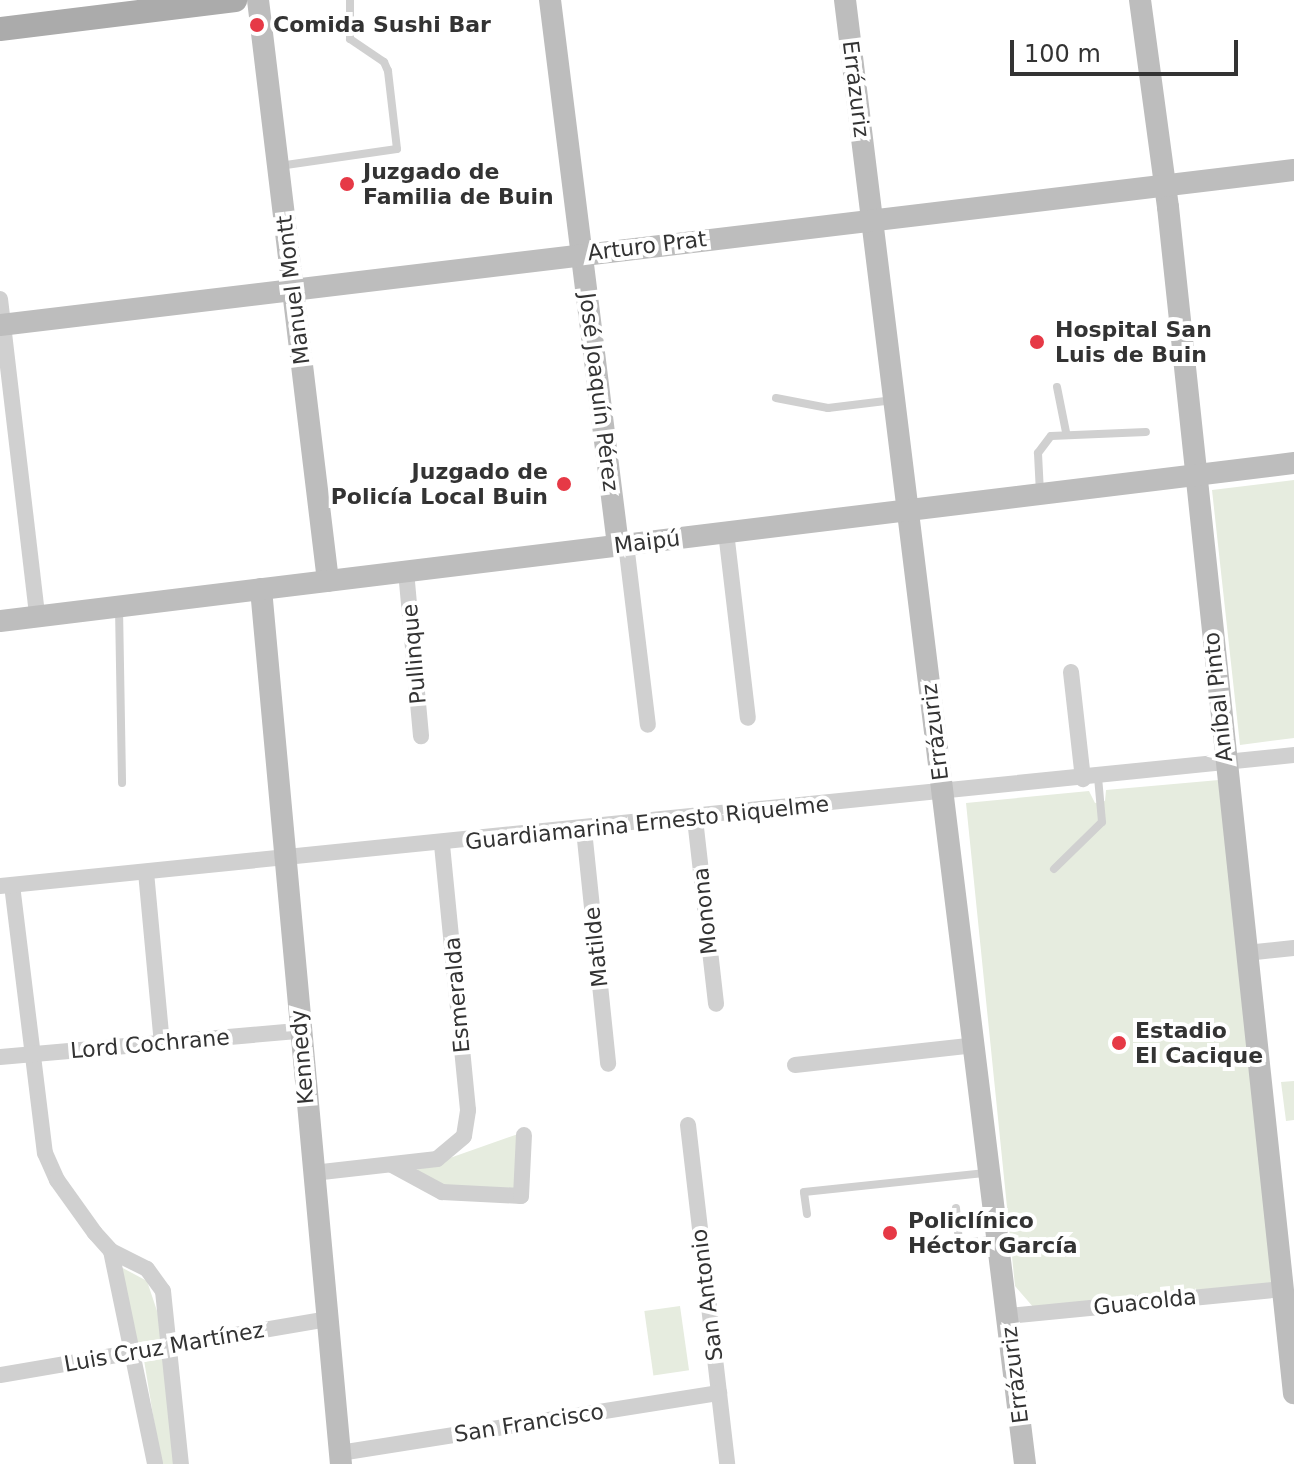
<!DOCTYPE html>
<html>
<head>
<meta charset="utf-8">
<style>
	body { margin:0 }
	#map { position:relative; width:1294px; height:1464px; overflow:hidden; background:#fff; font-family:"DejaVu Sans",sans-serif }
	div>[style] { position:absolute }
	.green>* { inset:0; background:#e6ecdf; transform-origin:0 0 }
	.lane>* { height:8px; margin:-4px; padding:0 4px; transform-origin:4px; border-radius:4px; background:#d0d0d0 }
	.street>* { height:16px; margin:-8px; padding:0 8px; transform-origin:8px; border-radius:8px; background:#d0d0d0 }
	.secondary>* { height:22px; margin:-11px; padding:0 11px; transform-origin:11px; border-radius:11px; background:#bdbdbd }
	.primary>* { height:24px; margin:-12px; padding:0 12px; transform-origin:12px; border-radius:12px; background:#ababab }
	.dots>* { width:22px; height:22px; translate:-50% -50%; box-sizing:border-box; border:4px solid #fff; border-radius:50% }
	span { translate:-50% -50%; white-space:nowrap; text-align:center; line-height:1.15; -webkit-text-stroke:8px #fff; paint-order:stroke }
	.poi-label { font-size:22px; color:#333; font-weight:700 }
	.left { translate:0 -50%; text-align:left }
	.right { translate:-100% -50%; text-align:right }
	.street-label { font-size:22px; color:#333 }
	.scale { position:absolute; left:1010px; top:40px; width:228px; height:36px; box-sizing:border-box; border:4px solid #333; border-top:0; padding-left:10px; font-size:24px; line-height:28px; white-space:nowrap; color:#333; -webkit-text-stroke:6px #fff; paint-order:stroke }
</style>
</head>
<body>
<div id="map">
	<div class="green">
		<i style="clip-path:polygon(1294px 480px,1294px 738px,1240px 745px,1212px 490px)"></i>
		<i style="clip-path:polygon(1219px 780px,1275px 1283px,1034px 1308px,1015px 1286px,966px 803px,1089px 791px,1095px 803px,1105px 801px,1106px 790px)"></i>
		<i style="clip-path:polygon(1294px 1081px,1294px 1120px,1286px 1121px,1281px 1082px)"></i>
		<i style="clip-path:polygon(521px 1133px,521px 1192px,439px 1185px,413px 1171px)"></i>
		<i style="clip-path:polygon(119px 1266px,147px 1281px,166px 1338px,134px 1343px)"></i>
		<i style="left:680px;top:1306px;width:65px;height:36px;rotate:82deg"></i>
		<i style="clip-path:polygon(167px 1356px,176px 1464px,161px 1464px,144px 1360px)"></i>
	</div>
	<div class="lane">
		<i style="left:279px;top:166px;width:119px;rotate:-8.2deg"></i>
		<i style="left:397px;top:149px;width:79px;rotate:-96.6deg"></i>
		<i style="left:388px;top:71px;width:10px;rotate:-114deg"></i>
		<i style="left:384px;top:62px;width:41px;rotate:-145.9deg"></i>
		<i style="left:350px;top:39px;width:39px;rotate:-90deg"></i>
		<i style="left:1057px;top:387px;width:46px;rotate:78.7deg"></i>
		<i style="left:776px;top:398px;width:53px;rotate:10.9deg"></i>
		<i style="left:828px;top:408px;width:66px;rotate:-6.9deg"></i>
		<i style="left:1040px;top:493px;width:40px;rotate:-92.9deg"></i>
		<i style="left:1038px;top:453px;width:21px;rotate:-53deg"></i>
		<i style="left:1051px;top:436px;width:95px;rotate:-2.4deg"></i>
		<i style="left:119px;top:608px;width:175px;rotate:89deg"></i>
		<i style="left:1054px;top:869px;width:67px;rotate:-44.4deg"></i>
		<i style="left:1102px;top:822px;width:45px;rotate:-95.1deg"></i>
		<i style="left:956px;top:1208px;width:35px;rotate:85deg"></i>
		<i style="left:959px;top:1243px;width:35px;rotate:-5deg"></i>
		<i style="left:807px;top:1214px;width:22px;rotate:-98deg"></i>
		<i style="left:804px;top:1192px;width:183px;rotate:-6deg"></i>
	</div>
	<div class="street">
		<i style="left:0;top:299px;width:319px;rotate:83.3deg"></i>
		<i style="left:726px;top:532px;width:187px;rotate:83.3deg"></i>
		<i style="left:626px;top:544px;width:182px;rotate:83.1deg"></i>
		<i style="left:406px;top:571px;width:166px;rotate:84.8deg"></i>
		<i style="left:1071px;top:672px;width:108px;rotate:83.6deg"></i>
		<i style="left:695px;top:819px;width:186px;rotate:83.5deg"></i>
		<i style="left:584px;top:830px;width:235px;rotate:84.1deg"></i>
		<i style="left:146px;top:872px;width:172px;rotate:84.7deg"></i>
		<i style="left:12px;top:885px;width:270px;rotate:83deg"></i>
		<i style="left:45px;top:1153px;width:30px;rotate:66deg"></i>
		<i style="left:57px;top:1180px;width:65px;rotate:54.4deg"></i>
		<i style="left:95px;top:1233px;width:24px;rotate:48deg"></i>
		<i style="left:111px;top:1251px;width:40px;rotate:26.6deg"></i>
		<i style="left:147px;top:1269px;width:27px;rotate:54deg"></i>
		<i style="left:163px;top:1291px;width:174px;rotate:84.1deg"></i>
		<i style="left:0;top:886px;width:1301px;rotate:-5.78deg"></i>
		<i style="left:1246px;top:953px;width:48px;rotate:-5.9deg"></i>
		<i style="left:0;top:1057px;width:301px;rotate:-5deg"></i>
		<i style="left:795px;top:1065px;width:181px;rotate:-6.3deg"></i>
		<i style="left:688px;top:1125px;width:341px;rotate:83.4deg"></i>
		<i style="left:392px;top:1165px;width:57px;rotate:28.4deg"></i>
		<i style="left:442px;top:1192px;width:79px;rotate:2.9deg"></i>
		<i style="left:521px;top:1196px;width:61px;rotate:-87.2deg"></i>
		<i style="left:313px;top:1173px;width:125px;rotate:-6.4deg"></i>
		<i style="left:437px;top:1159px;width:35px;rotate:-40deg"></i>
		<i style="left:464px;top:1136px;width:26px;rotate:-81deg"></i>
		<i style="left:468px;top:1110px;width:267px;rotate:-95.6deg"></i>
		<i style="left:111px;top:1251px;width:217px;rotate:78.3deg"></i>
		<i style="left:1008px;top:1316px;width:275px;rotate:-5.6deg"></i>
		<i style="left:0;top:1375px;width:332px;rotate:-9.7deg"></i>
		<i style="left:340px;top:1453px;width:384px;rotate:-9deg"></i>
	</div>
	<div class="secondary">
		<i style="left:258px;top:0;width:585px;rotate:83.13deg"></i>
		<i style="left:550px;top:0;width:549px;rotate:82.89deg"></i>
		<i style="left:845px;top:0;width:1475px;rotate:82.99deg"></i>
		<i style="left:1140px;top:0;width:209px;rotate:82.3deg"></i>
		<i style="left:1168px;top:207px;width:1193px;rotate:83.94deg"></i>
		<i style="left:0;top:325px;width:1303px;rotate:-6.83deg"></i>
		<i style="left:261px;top:589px;width:879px;rotate:84.78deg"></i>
		<i style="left:0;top:621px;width:1304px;rotate:-6.96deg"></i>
	</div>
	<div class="primary">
		<i style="left:0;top:29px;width:237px;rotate:-7deg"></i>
	</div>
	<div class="dots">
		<i style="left:257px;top:25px;background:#e63946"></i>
		<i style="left:347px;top:184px;background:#e63946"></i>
		<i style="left:1037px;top:342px;background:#e63946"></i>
		<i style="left:564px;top:484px;background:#e63946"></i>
		<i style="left:1119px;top:1043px;background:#e63946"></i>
		<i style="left:890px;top:1233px;background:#e63946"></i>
	</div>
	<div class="poi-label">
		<span class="left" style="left:273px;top:25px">Comida Sushi Bar</span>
		<span class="left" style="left:363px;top:184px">Juzgado de<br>Familia de Buin</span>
		<span class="left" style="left:1055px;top:342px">Hospital San<br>Luis de Buin</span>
		<span class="right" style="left:548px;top:484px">Juzgado de<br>Policía Local Buin</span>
		<span class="left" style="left:1135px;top:1043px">Estadio<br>El Cacique</span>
		<span class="left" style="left:908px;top:1233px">Policlínico<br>Héctor García</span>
	</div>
	<div class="street-label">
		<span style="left:856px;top:89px;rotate:83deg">Errázuriz</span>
		<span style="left:647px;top:246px;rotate:-7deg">Arturo Prat</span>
		<span style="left:293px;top:290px;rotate:-97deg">Manuel Montt</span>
		<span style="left:599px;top:392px;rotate:83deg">José Joaquín Pérez</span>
		<span style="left:647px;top:542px;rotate:-7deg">Maipú</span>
		<span style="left:414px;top:654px;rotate:-95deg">Pullinque</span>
		<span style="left:1218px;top:697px;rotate:-96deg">Aníbal Pinto</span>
		<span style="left:935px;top:732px;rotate:-97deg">Errázuriz</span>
		<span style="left:647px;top:823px;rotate:-6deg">Guardiamarina Ernesto Riquelme</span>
		<span style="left:705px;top:911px;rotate:-96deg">Monona</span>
		<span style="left:596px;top:947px;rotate:-96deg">Matilde</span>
		<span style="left:457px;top:995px;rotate:-95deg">Esmeralda</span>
		<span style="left:150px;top:1044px;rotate:-5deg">Lord Cochrane</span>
		<span style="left:302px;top:1057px;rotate:-95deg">Kennedy</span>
		<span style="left:707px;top:1295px;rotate:-97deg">San Antonio</span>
		<span style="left:1145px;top:1302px;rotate:-6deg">Guacolda</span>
		<span style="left:164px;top:1347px;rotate:-10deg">Luis Cruz Martínez</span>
		<span style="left:1015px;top:1375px;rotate:-97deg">Errázuriz</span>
		<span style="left:529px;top:1423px;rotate:-9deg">San Francisco</span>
	</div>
	<div class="scale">100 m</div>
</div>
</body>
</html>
